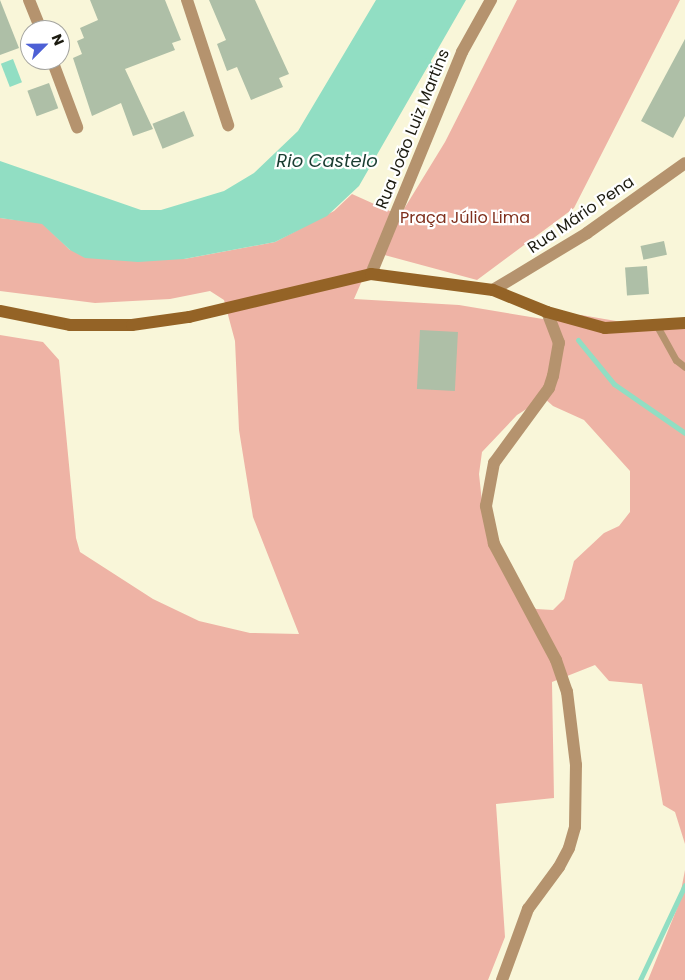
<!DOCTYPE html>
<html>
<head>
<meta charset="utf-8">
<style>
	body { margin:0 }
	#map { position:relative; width:685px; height:980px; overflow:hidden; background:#f9f6d9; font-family:Poppins,sans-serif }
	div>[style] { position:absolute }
	.green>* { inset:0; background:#eeb3a5 }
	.water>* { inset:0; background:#91dec3; transform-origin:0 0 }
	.stream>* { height:5px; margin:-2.5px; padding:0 2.5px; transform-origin:2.5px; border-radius:2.5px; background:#91dec3 }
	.building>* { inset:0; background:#aebfa7; transform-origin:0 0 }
	.lane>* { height:7px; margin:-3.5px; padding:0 3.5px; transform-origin:3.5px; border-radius:3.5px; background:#b5936e }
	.street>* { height:12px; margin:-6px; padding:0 6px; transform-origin:6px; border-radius:6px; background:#b5936e }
	.secondary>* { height:12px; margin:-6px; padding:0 6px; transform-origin:6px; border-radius:6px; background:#946326 }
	span { translate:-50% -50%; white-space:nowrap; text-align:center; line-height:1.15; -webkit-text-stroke:4.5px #fff; paint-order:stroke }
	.street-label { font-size:16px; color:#1c1b10 }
	.park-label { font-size:16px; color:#7f301d }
	.water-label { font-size:18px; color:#1a3d32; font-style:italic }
	.north { position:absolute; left:20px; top:20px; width:50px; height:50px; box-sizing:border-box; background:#fff; border:1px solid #a4a49f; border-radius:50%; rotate:67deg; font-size:14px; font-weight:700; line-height:20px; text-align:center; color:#1c1b10 }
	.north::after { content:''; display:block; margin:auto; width:18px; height:22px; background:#4d60d5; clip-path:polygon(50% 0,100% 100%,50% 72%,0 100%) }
</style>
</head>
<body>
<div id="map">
	<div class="green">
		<i style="clip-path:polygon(517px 0,680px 0,574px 208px,477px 280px,377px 253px,445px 142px)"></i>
		<i style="clip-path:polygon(evenodd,352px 194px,392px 212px,354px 299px,459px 305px,555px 321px,581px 315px,657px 328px,685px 320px,685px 844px,675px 812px,663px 805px,642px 684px,609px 681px,595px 665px,552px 682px,554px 798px,496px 804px,505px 937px,488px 980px,0 980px,0 335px,43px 342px,59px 360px,76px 538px,80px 552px,153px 599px,199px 621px,250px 633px,299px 634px,253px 517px,239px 430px,235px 341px,224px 300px,210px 291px,170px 299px,95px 303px,0 291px,0 218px,42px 223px,70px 250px,184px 259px,275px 242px,334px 211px,352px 194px,544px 398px,553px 406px,584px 420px,630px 471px,630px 512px,619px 526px,604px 533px,574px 561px,564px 599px,553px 610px,536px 609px,517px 590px,482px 502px,479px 474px,482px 452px,517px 415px,544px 398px)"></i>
		<i style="clip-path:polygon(685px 870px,685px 980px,648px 980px,678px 906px)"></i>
	</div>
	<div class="water">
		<i style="clip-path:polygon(376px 0,466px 0,359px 186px,327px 216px,275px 242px,184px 259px,138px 262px,85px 258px,70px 250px,42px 224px,0 218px,0 161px,141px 210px,161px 210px,224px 191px,254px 173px,298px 131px)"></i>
		<i style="left:13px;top:59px;width:25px;height:13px;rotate:69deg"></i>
	</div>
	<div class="stream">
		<i style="left:427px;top:60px;width:17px;rotate:62deg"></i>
		<i style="left:578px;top:340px;width:57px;rotate:50.7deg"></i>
		<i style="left:614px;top:384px;width:86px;rotate:34.6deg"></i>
		<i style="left:640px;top:980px;width:105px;rotate:-64.7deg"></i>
	</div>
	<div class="building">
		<i style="clip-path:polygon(0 0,19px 48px,0 55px)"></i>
		<i style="clip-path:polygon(90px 0,165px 0,181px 40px,172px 43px,175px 50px,125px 69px,153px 129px,133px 136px,121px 103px,92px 116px,73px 58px,82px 54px,77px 41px,84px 38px,80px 28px,98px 20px)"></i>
		<i style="clip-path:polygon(209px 0,255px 0,289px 74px,279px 78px,283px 87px,251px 100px,237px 67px,227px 71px,217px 44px,226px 40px)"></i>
		<i style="clip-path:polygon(685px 39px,685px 116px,673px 138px,641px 121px)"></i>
		<i style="left:49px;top:83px;width:27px;height:23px;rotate:70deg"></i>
		<i style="left:184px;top:111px;width:27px;height:34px;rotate:68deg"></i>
		<i style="left:664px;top:241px;width:14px;height:24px;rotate:78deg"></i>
		<i style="left:647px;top:266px;width:28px;height:22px;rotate:86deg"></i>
		<i style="left:420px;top:330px;width:38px;height:59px;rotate:3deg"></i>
	</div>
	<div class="lane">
		<i style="left:657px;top:326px;width:39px;rotate:61deg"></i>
		<i style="left:676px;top:360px;width:11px;rotate:38deg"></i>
	</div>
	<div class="street">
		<i style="left:29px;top:0;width:32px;rotate:68deg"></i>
		<i style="left:187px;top:0;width:132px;rotate:71.8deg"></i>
		<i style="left:52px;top:60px;width:72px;rotate:69.5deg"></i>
		<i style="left:371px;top:274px;width:240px;rotate:-67.7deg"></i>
		<i style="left:462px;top:52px;width:60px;rotate:-60.9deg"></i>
		<i style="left:493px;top:290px;width:110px;rotate:-31.2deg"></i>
		<i style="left:587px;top:233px;width:120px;rotate:-35.5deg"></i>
		<i style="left:502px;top:980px;width:76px;rotate:-69.9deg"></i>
		<i style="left:528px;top:909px;width:52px;rotate:-53.6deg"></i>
		<i style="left:559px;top:867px;width:21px;rotate:-62deg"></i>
		<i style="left:569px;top:848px;width:22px;rotate:-74deg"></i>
		<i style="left:575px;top:827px;width:62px;rotate:-89.1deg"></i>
		<i style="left:576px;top:765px;width:74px;rotate:-97deg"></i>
		<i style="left:567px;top:692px;width:34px;rotate:-109deg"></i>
		<i style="left:556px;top:660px;width:132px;rotate:-118.1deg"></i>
		<i style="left:494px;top:544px;width:39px;rotate:-102deg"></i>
		<i style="left:486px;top:506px;width:44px;rotate:-79.5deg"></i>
		<i style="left:494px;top:463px;width:93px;rotate:-53.7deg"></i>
		<i style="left:549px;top:388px;width:13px;rotate:-72deg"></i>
		<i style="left:553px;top:376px;width:34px;rotate:-80deg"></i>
		<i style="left:559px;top:343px;width:33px;rotate:-111deg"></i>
	</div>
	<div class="secondary">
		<i style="left:0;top:311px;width:71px;rotate:11.3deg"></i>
		<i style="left:70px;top:325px;width:62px"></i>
		<i style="left:132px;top:325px;width:58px;rotate:-8deg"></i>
		<i style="left:189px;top:317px;width:187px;rotate:-13.3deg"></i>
		<i style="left:371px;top:274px;width:123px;rotate:7.5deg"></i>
		<i style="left:493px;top:290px;width:58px;rotate:22.2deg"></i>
		<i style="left:547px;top:312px;width:60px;rotate:15.4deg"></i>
		<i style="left:605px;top:328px;width:80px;rotate:-3.6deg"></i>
	</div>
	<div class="street-label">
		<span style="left:413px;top:129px;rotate:-68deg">Rua João Luiz Martins</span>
		<span style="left:581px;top:215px;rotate:-34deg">Rua Mário Pena</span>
	</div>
	<div class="park-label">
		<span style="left:465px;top:218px">Praça Júlio Lima</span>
	</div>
	<div class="water-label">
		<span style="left:327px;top:161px">Rio Castelo</span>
	</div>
	<div class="north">N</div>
</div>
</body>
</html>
